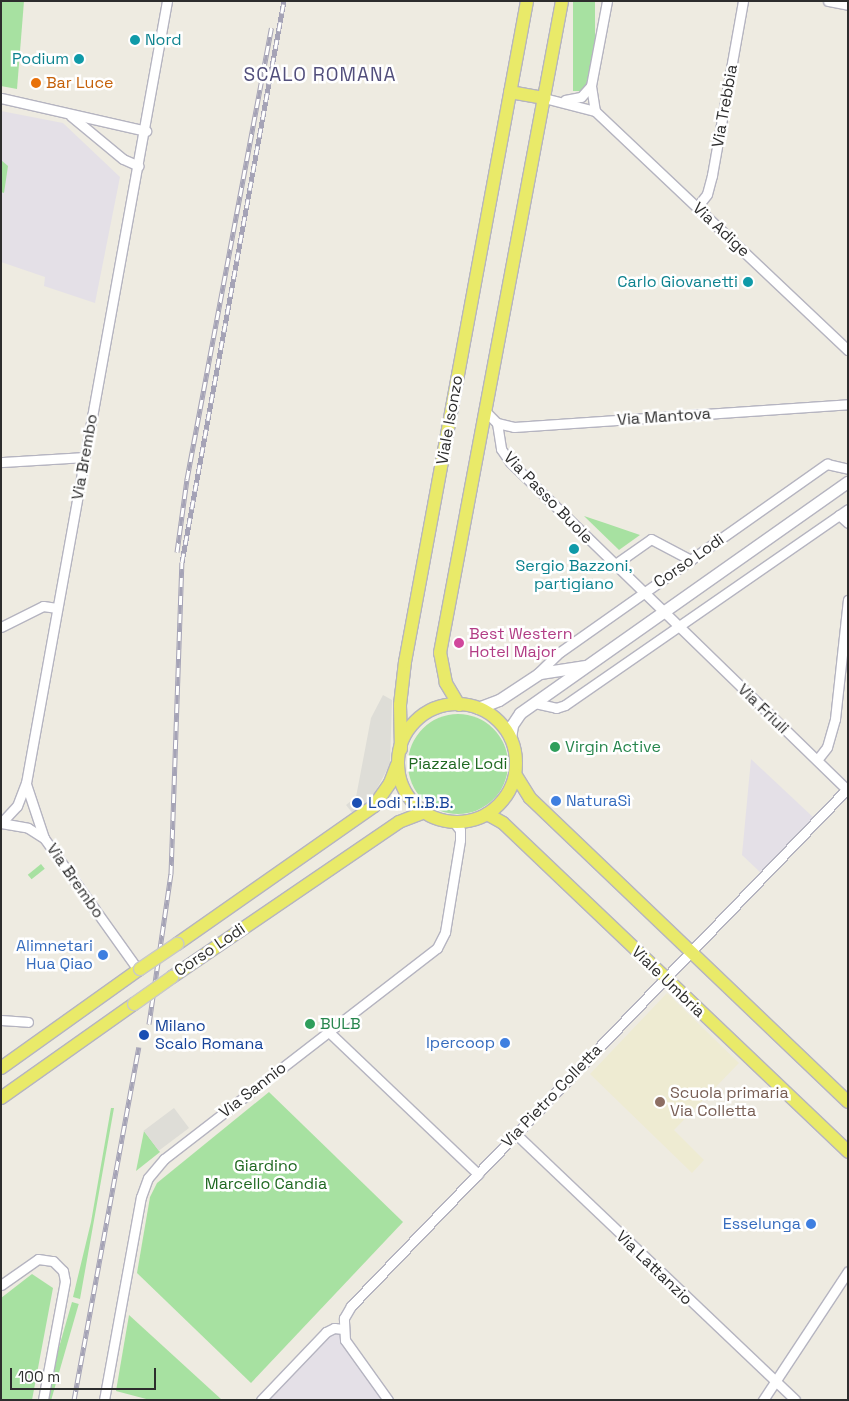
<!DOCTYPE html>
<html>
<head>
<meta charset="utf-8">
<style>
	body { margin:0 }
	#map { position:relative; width:849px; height:1401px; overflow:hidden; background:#eeebe1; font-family:"Space Grotesk",sans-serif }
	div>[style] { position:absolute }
	.industrial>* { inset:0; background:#e4e0e7 }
	.education>* { inset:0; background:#eeebd2 }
	.green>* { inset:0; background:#a7e1a1; transform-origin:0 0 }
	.round { border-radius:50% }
	.plaza>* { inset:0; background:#deddd7; transform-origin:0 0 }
	.roads { filter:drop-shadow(1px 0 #b5b4c0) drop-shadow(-1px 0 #b5b4c0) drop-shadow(0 1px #b5b4c0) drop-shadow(0 -1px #b5b4c0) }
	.street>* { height:9px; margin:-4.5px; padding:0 4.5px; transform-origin:4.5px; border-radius:4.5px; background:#fff }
	.secondary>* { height:11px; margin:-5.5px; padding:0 5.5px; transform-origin:5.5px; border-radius:5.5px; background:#fff }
	.primary>* { height:12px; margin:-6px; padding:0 6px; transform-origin:6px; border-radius:6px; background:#e9ea69 }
	.primary>.ring { margin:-6px; padding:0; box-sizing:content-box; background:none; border:12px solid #e9ea69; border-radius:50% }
	.rail>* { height:5px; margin-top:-2.5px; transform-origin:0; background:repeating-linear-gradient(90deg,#fff 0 9px,#a5a3b6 0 18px); box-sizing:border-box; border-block:1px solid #a5a3b6 }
	.bridges { filter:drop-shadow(1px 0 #c8c8c8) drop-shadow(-1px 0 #c8c8c8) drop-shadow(0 1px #c8c8c8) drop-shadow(0 -1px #c8c8c8) }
	.primary-bridge>* { height:12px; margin:-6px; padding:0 6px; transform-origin:6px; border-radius:6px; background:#e9ea69 }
	.dots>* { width:14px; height:14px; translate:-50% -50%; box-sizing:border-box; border:2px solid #fff; border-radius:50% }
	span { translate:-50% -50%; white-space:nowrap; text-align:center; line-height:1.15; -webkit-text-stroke:5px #fff; paint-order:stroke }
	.culture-label { font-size:16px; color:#0d838f }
	.left { translate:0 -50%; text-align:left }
	.right { translate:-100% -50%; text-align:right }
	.food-label { font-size:16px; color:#c56008 }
	.street-label { font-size:16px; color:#2d2d2d }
	.hotel-label { font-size:16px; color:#b23c85 }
	.leisure-label { font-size:16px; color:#27864d }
	.park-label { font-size:16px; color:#1f6821 }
	.shop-label { font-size:16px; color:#366cbe }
	.transit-label { font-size:16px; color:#164399 }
	.education-label { font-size:16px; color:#785e54 }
	.quarter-label { font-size:19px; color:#524f7c; letter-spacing:1px }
	.frame { position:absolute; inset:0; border:2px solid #2d2d2d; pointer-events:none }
	.scale { position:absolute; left:10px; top:1368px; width:146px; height:22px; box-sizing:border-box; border:2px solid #2d2d2d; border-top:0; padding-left:6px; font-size:15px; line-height:18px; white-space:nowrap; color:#2d2d2d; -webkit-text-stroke:4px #fff; paint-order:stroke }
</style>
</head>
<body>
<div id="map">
	<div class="industrial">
		<i style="clip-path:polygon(1px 111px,63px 123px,120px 177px,95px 303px,44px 286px,45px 277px,1px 262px)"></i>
		<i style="clip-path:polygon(751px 759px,814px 818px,762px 874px,742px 855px)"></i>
		<i style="clip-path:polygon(341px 1331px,385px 1400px,264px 1400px,327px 1334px)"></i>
	</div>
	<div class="education">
		<i style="clip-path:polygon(667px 993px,739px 1063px,674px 1130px,704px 1160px,692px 1173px,590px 1074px)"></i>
	</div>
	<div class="green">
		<i style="clip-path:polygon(1px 1px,24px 1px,17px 89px,1px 86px)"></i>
		<i style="left:573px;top:1px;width:22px;height:90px"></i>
		<i style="clip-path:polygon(1px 160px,8px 166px,4px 193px,1px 192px)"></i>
		<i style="clip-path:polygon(584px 516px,605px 523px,640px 535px,619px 550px)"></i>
		<i class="round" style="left:408px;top:714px;width:100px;height:100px"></i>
		<i style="left:41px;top:864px;width:6px;height:17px;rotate:51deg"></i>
		<i style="clip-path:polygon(269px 1092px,403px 1222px,251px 1383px,137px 1273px,150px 1197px,157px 1183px)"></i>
		<i style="clip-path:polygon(111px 1108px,114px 1108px,80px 1299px,73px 1297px,91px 1222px)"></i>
		<i style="clip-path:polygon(144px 1131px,160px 1152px,136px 1171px)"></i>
		<i style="clip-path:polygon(32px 1274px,53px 1288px,32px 1400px,1px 1400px,1px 1298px)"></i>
		<i style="left:72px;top:1302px;width:7px;height:100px;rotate:16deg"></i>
		<i style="clip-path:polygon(129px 1315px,175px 1357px,222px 1400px,150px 1400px,116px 1391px)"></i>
	</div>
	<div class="plaza">
		<i style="clip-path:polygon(383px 695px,392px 700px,390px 764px,370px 802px,354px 815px,346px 805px,356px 797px,371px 718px)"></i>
		<i style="left:174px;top:1108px;width:25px;height:38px;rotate:53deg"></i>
	</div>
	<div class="roads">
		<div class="street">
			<i style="left:607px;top:1px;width:86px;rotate:100.7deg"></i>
			<i style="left:591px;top:86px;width:25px;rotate:81deg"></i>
			<i style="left:595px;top:111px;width:348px;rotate:43.4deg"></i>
			<i style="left:828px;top:1px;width:20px;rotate:11deg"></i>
			<i style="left:1px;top:98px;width:149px;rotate:12.8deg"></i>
			<i style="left:544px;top:98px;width:53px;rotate:14.3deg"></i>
			<i style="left:565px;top:100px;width:16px;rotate:-11deg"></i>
			<i style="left:581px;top:97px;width:15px;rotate:-48deg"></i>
			<i style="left:71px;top:116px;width:67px;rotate:39.6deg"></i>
			<i style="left:123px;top:159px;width:17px;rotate:24deg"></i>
			<i style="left:697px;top:207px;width:16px;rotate:-52deg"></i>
			<i style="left:707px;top:194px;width:20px;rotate:-75deg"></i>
			<i style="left:712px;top:175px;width:177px;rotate:-79.9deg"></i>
			<i style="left:486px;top:412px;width:16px;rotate:45deg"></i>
			<i style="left:497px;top:423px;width:17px;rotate:13deg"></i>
			<i style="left:514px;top:427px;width:335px;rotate:-3.9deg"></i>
			<i style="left:497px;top:423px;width:26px;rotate:81deg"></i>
			<i style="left:501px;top:449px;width:16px;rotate:55deg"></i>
			<i style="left:510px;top:462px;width:472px;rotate:44.2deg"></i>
			<i style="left:1px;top:462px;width:84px;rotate:-3.4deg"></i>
			<i style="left:839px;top:515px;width:12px;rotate:42deg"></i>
			<i style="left:614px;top:565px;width:45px;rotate:-35.1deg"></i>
			<i style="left:651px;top:539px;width:45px;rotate:27.7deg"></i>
			<i style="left:1px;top:627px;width:47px;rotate:-26.6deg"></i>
			<i style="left:43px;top:606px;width:14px;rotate:8deg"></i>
			<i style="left:537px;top:674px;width:32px;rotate:-44deg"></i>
			<i style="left:560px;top:652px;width:327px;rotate:-35.2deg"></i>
			<i style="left:827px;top:464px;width:22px;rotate:13deg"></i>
			<i style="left:535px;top:703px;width:22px;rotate:13deg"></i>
			<i style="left:556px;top:708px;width:9px;rotate:-18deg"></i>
			<i style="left:565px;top:705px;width:344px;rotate:-34.7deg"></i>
			<i style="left:817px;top:760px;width:16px;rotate:-52deg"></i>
			<i style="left:827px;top:747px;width:29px;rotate:-74deg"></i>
			<i style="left:835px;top:719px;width:120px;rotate:-83.8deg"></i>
			<i style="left:26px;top:784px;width:57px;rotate:71.6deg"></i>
			<i style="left:44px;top:838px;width:163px;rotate:54.5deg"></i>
			<i style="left:1px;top:823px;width:23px;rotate:-47deg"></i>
			<i style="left:17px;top:806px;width:25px;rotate:-69deg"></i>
			<i style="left:26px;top:783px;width:795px;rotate:-79.78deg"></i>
			<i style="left:1px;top:823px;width:27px;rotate:10deg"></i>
			<i style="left:28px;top:828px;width:19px;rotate:32deg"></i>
			<i style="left:1px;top:1020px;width:27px;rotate:4deg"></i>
			<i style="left:329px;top:1032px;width:206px;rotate:43.6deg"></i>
			<i style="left:516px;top:1134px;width:385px;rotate:43.6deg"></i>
			<i style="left:1px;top:1285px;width:45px;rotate:-35.1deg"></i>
			<i style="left:38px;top:1259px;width:15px;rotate:8deg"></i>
			<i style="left:53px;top:1261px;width:14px;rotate:45deg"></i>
			<i style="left:63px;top:1271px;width:10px;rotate:79deg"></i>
			<i style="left:65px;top:1281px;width:121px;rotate:100.5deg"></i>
			<i style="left:104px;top:1400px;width:206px;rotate:-79.7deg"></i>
			<i style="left:141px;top:1197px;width:20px;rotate:-70deg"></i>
			<i style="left:148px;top:1178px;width:25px;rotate:-50deg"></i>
			<i style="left:164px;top:1159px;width:345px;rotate:-37.7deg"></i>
			<i style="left:437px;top:948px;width:18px;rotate:-63deg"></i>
			<i style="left:445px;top:932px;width:93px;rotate:-80.7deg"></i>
			<i style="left:460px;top:840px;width:10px;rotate:-90deg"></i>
			<i style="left:460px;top:830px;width:10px;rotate:-127deg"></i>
			<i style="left:261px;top:1400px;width:94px;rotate:-46.3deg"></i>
			<i style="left:326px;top:1332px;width:9px;rotate:-27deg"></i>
			<i style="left:334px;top:1328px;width:9px;rotate:6deg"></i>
			<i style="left:388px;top:1400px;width:74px;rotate:-125.6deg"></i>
			<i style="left:345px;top:1340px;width:22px;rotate:-93deg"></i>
			<i style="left:344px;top:1318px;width:14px;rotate:-60deg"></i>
			<i style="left:351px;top:1306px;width:718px;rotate:-46.19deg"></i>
			<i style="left:763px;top:1400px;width:154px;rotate:-56.6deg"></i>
		</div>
		<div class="secondary">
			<i style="left:478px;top:708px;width:22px;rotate:-21deg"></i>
			<i style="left:499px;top:700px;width:49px;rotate:-33.4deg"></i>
			<i style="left:540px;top:673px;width:46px;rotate:-8.8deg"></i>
			<i style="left:510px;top:738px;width:13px;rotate:-81deg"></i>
			<i style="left:512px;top:725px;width:14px;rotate:-56deg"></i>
			<i style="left:520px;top:713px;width:401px;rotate:-35.2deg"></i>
		</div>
		<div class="primary">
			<i style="left:510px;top:92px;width:35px;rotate:10deg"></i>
			<i class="ring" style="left:398px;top:704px;width:106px;height:106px"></i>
			<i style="left:459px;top:705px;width:26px;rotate:-121deg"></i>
			<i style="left:446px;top:683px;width:31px;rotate:-101deg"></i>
			<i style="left:440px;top:653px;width:663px;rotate:-79.4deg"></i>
			<i style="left:401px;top:749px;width:44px;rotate:-91.3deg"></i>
			<i style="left:400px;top:705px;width:43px;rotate:-83.4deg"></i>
			<i style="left:405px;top:662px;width:672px;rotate:-79.54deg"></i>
			<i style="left:515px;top:774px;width:28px;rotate:58deg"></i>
			<i style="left:530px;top:798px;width:440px;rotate:43.7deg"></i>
			<i style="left:487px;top:814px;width:18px;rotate:29deg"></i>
			<i style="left:503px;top:823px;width:477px;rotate:43.6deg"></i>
			<i style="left:177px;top:944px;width:241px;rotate:-35deg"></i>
			<i style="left:374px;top:806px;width:28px;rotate:-55deg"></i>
			<i style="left:390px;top:783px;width:19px;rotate:-69deg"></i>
			<i style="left:172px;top:977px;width:275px;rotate:-34.3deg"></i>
			<i style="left:399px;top:822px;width:28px;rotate:-21deg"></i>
			<i style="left:1px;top:1068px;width:171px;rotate:-35.5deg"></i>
			<i style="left:1px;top:1098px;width:163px;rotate:-35.3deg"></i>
		</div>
	</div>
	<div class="rail">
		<i style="left:177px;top:552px;width:74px;rotate:-82.2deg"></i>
		<i style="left:187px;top:479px;width:459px;rotate:-79.4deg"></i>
		<i style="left:149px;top:1024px;width:152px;rotate:-81.7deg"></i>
		<i style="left:171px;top:874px;width:312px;rotate:-88deg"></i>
		<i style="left:182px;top:562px;width:570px;rotate:-79.7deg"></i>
		<i style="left:74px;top:1400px;width:359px;rotate:-79.6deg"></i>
	</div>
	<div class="bridges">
		<div class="primary-bridge">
			<i style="left:140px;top:969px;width:45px;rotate:-34deg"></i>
			<i style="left:134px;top:1004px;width:47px;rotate:-35.4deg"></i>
		</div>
	</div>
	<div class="dots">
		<i style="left:135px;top:40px;background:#0f9aa8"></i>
		<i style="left:79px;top:59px;background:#0f9aa8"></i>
		<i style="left:36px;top:83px;background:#e8710a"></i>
		<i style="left:748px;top:282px;background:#0f9aa8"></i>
		<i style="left:574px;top:549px;background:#0f9aa8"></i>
		<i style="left:459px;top:643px;background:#d1479c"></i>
		<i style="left:555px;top:747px;background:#2e9e5b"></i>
		<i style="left:556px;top:801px;background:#3f7fe0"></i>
		<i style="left:357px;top:803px;background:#1a4fb4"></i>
		<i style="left:103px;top:955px;background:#3f7fe0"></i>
		<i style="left:310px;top:1024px;background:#2e9e5b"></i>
		<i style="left:144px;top:1035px;background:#1a4fb4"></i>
		<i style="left:505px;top:1043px;background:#3f7fe0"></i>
		<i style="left:660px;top:1102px;background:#8d6e63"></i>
		<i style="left:811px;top:1224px;background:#3f7fe0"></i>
	</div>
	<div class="culture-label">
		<span class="left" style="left:145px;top:40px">Nord</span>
		<span class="right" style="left:69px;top:59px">Podium</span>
		<span class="right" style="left:738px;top:282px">Carlo Giovanetti</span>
		<span style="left:574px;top:575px">Sergio Bazzoni,<br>partigiano</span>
	</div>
	<div class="food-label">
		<span class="left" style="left:46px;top:83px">Bar Luce</span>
	</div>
	<div class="street-label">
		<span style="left:725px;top:106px;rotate:-80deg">Via Trebbia</span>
		<span style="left:721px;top:230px;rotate:43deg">Via Adige</span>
		<span style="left:664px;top:417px;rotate:-4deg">Via Mantova</span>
		<span style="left:450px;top:420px;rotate:-80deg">Viale Isonzo</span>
		<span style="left:85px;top:457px;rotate:-80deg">Via Brembo</span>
		<span style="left:548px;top:498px;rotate:46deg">Via Passo Buole</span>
		<span style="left:689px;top:561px;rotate:-35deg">Corso Lodi</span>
		<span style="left:763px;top:709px;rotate:44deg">Via Friuli</span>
		<span style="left:75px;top:881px;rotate:55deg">Via Brembo</span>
		<span style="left:210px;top:950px;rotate:-34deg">Corso Lodi</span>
		<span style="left:668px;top:982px;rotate:44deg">Viale Umbria</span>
		<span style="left:253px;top:1090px;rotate:-38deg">Via Sannio</span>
		<span style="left:552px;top:1096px;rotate:-46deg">Via Pietro Colletta</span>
		<span style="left:654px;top:1268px;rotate:44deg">Via Lattanzio</span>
	</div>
	<div class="hotel-label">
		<span class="left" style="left:469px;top:643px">Best Western<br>Hotel Major</span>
	</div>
	<div class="leisure-label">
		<span class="left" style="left:565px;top:747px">Virgin Active</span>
		<span class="left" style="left:320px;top:1024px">BULB</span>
	</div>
	<div class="park-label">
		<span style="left:458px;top:764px">Piazzale Lodi</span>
		<span style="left:266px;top:1175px">Giardino<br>Marcello Candia</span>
	</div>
	<div class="shop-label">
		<span class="left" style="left:566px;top:801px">NaturaSì</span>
		<span class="right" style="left:93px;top:955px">Alimnetari<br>Hua Qiao</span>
		<span class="right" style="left:495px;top:1043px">Ipercoop</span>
		<span class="right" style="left:801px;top:1224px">Esselunga</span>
	</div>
	<div class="transit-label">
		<span class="left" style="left:368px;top:803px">Lodi T.I.B.B.</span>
		<span class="left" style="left:155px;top:1035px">Milano<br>Scalo Romana</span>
	</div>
	<div class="education-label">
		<span class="left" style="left:670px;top:1102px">Scuola primaria<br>Via Colletta</span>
	</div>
	<div class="quarter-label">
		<span style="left:320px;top:75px">SCALO ROMANA</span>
	</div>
	<div class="frame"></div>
	<div class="scale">100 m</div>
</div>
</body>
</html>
